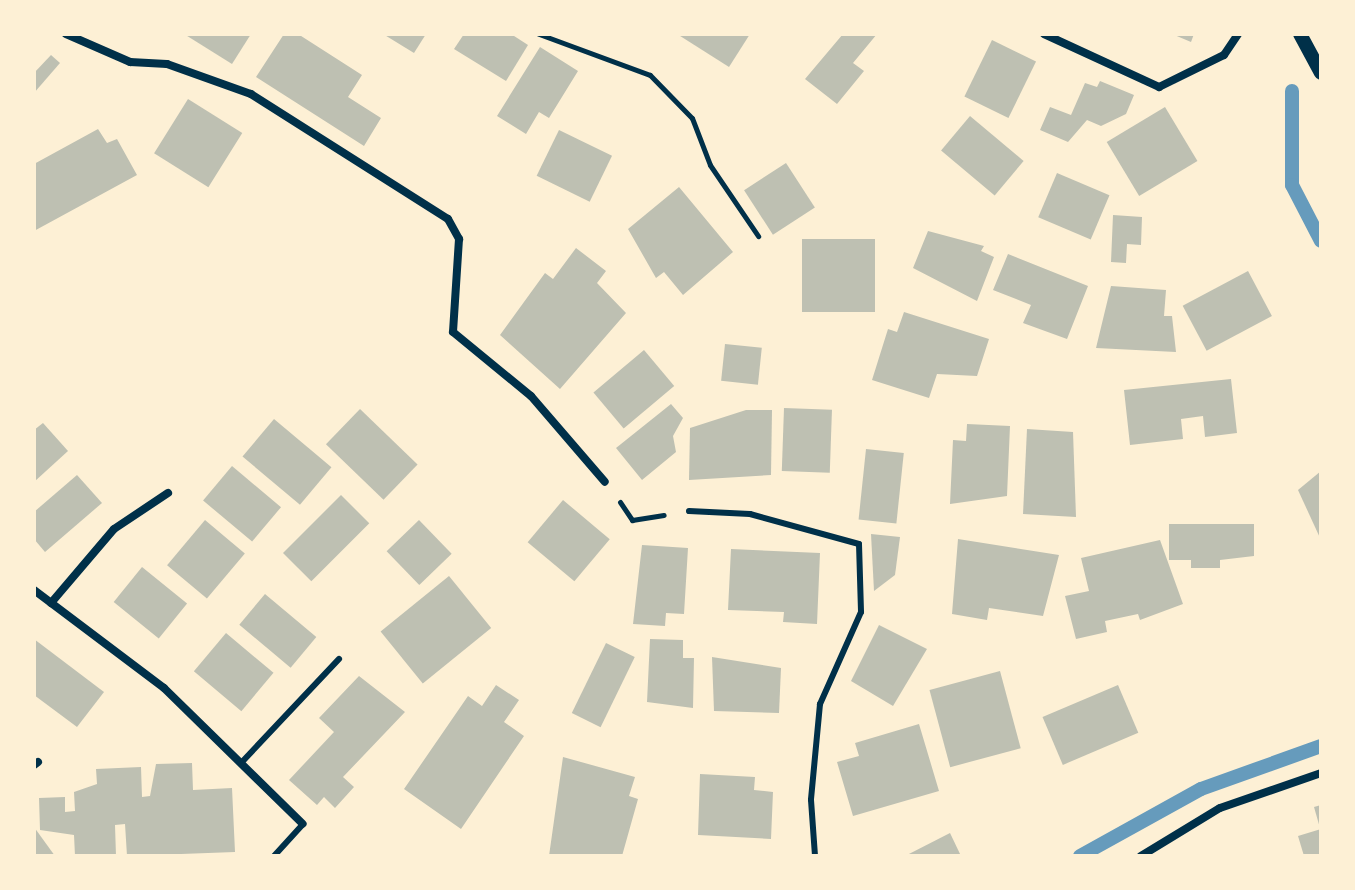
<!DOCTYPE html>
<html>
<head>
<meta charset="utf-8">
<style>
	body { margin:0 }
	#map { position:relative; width:1355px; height:890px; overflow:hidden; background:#fdf0d5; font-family:"IBM Plex Sans",sans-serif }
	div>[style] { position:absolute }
	.stream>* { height:14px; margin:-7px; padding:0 7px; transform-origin:7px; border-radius:7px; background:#669bbc }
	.building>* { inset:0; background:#bec0b2; transform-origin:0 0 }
	.path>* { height:5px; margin:-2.5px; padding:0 2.5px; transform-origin:2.5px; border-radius:2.5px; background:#003049 }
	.service>* { height:6px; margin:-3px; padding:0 3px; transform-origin:3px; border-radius:3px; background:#003049 }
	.minor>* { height:8px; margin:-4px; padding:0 4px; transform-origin:4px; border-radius:4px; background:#003049 }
	.tertiary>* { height:14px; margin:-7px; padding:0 7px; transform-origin:7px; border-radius:7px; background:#003049 }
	span { translate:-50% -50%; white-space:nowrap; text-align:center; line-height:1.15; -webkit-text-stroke:7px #fdf0d5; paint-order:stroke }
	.frame { position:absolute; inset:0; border:36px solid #fdf0d5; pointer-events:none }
</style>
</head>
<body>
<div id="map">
	<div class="stream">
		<i style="left:1292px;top:91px;width:94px;rotate:90deg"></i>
		<i style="left:1292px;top:185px;width:63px;rotate:62.6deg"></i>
		<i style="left:1080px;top:856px;width:138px;rotate:-29deg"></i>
		<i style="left:1201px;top:789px;width:127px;rotate:-19.7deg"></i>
	</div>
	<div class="building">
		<i style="clip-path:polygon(184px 34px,251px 34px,232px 64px)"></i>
		<i style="clip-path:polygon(284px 34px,298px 34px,362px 75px,348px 97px,381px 118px,364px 146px,256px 77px)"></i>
		<i style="clip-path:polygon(383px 34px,426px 34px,414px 53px)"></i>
		<i style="clip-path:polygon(464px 34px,511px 34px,528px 45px,506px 81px,454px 49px)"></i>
		<i style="clip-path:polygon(677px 34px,750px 34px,729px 67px)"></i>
		<i style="clip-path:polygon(843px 34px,877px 34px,853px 63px,864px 71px,837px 104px,805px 79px)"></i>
		<i style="clip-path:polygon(1172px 34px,1194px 34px,1191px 42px)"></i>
		<i style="left:992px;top:40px;width:49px;height:63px;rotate:26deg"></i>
		<i style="clip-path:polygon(540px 47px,578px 71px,549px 118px,539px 112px,526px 134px,497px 116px)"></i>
		<i style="clip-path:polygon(51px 55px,60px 63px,34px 93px,34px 73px)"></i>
		<i style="clip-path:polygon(1100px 81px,1134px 95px,1126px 114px,1101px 126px,1087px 120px,1068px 142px,1040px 130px,1050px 107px,1071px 115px,1085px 83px,1097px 87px)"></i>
		<i style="left:188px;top:99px;width:64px;height:64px;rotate:32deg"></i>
		<i style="left:1165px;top:107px;width:63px;height:68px;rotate:59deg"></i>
		<i style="left:970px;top:116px;width:70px;height:45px;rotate:40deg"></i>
		<i style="clip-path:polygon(98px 129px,107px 143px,117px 139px,137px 175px,34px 231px,34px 164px)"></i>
		<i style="left:559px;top:130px;width:59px;height:51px;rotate:26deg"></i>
		<i style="left:786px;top:163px;width:53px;height:50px;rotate:57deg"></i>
		<i style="left:1057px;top:173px;width:57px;height:48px;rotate:23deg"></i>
		<i style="clip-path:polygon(679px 187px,733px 252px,683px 295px,664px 272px,656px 278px,628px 229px)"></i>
		<i style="clip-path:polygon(1113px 215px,1142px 217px,1141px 245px,1127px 244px,1126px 263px,1111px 262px)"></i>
		<i style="clip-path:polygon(928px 231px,984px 246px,981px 251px,994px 257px,977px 301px,913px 268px)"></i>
		<i style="left:802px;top:239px;width:73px;height:73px"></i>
		<i style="clip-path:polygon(576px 248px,606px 271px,597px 283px,626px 313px,560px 389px,500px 335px,545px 273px,553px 279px)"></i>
		<i style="clip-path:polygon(1008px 254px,1088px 286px,1067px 339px,1023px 323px,1031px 305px,993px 290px)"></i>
		<i style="left:1248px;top:271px;width:51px;height:74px;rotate:62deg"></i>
		<i style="clip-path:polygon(1111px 286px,1166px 290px,1164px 316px,1172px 316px,1176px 352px,1096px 348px)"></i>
		<i style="clip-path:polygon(904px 312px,989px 339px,977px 376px,937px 374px,929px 398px,872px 380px,888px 329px,897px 332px)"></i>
		<i style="left:725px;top:344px;width:37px;height:37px;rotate:6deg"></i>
		<i style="left:644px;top:350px;width:47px;height:66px;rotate:50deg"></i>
		<i style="clip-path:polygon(1231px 379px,1237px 433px,1205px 437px,1203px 416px,1181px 419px,1183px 439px,1130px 445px,1124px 390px)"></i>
		<i style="clip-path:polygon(671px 404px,683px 418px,673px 436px,676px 452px,642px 480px,616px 448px)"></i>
		<i style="left:784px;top:408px;width:48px;height:63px;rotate:2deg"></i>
		<i style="left:360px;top:409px;width:80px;height:49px;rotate:44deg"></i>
		<i style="clip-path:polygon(746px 410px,772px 410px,771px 475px,689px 480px,690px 428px)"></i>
		<i style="left:274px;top:419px;width:75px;height:49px;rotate:40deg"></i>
		<i style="clip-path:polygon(43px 423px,68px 451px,34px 482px,34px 430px)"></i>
		<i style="clip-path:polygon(967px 424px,1010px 426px,1007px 496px,950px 504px,953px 440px,966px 441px)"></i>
		<i style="clip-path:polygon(1027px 429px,1073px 432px,1076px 517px,1023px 514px)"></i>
		<i style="left:866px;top:449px;width:38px;height:71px;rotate:6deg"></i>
		<i style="left:232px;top:466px;width:64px;height:45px;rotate:40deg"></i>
		<i style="clip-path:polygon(1321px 471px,1321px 540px,1298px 490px)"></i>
		<i style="clip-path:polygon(77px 475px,102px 503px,45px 552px,34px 539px,34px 512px)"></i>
		<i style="left:341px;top:495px;width:40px;height:82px;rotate:45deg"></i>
		<i style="left:563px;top:500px;width:61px;height:55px;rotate:40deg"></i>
		<i style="left:205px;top:520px;width:52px;height:59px;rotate:40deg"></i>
		<i style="left:419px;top:520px;width:47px;height:45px;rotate:46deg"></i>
		<i style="clip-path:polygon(1169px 524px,1254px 524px,1254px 556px,1220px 560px,1220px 568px,1191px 568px,1191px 560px,1169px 560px)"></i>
		<i style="clip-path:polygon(871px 534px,900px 537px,895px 575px,874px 591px)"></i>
		<i style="clip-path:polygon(958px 539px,1059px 555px,1043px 616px,989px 608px,987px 620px,952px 614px)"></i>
		<i style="clip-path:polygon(1160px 540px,1183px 604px,1140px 620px,1138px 614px,1105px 621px,1107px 632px,1076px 639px,1065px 596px,1089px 591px,1081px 558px)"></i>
		<i style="clip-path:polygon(642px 545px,688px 548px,684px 614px,666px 613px,665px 626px,633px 624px)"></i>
		<i style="clip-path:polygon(731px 549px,820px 553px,817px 624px,783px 622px,784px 612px,728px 610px)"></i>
		<i style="left:142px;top:567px;width:58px;height:45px;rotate:39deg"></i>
		<i style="left:449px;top:576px;width:67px;height:88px;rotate:51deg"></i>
		<i style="left:265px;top:594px;width:67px;height:40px;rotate:40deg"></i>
		<i style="clip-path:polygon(879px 625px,927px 649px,893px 706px,851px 681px)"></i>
		<i style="left:226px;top:633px;width:62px;height:50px;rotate:40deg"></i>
		<i style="clip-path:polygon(34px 639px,104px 692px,77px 727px,34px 695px)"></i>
		<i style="clip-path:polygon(650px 639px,683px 640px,683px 658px,694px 658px,693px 708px,647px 702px)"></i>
		<i style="left:606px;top:643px;width:32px;height:78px;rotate:26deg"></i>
		<i style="clip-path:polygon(712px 657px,781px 668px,779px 713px,714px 711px)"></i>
		<i style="left:1000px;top:671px;width:80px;height:73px;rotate:75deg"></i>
		<i style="clip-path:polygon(359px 676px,405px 712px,343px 777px,354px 787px,335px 808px,324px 797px,317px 805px,289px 780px,334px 732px,319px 718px)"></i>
		<i style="clip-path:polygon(496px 685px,519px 700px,504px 722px,524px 736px,461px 829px,404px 789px,468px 696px,482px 706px)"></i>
		<i style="left:1118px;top:685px;width:52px;height:82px;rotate:67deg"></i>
		<i style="clip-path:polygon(919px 724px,939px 791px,853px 816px,837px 762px,859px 756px,855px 743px)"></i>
		<i style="clip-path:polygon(563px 757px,635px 777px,629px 796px,638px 799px,622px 856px,549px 856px)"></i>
		<i style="clip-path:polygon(192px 763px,193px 790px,232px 788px,235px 852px,127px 856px,125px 824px,115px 825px,116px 856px,75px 856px,74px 835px,40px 830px,39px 798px,65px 797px,65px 812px,75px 811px,74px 792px,97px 784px,96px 769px,141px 767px,142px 797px,150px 796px,156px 764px)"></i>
		<i style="clip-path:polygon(700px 774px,755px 777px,754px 790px,773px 792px,771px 839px,698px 835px)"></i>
		<i style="clip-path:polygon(1321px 805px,1321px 828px,1320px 828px,1314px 807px)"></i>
		<i style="clip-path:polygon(34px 827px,55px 856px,34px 856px)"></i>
		<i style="clip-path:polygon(1321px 829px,1321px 856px,1304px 856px,1298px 836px)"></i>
		<i style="clip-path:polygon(950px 833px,961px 856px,905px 856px)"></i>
	</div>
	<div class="path">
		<i style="left:539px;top:34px;width:118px;rotate:20.3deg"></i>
		<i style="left:650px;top:75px;width:60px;rotate:45.7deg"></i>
		<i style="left:692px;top:118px;width:50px;rotate:69deg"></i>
		<i style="left:710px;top:165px;width:86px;rotate:55.9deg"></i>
		<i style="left:620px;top:502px;width:22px;rotate:56deg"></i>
		<i style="left:632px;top:520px;width:32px;rotate:-9deg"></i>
	</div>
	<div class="service">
		<i style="left:689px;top:511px;width:61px;rotate:2.8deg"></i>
		<i style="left:750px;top:514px;width:113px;rotate:15.4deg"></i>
		<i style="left:859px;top:544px;width:68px;rotate:88.3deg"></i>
		<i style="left:861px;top:612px;width:101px;rotate:114deg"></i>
		<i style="left:820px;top:704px;width:96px;rotate:95.4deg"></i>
		<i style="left:811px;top:800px;width:56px;rotate:85.9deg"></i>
		<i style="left:241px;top:763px;width:143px;rotate:-46.7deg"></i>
		<i style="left:274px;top:856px;width:43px;rotate:-47.8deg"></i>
	</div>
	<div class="minor">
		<i style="left:66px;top:34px;width:70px;rotate:23.6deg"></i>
		<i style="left:130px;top:62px;width:37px;rotate:3deg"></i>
		<i style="left:167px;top:64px;width:89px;rotate:19.7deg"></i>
		<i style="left:251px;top:94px;width:233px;rotate:32.4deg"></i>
		<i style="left:448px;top:219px;width:23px;rotate:61deg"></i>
		<i style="left:459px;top:239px;width:93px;rotate:93.7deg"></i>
		<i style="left:453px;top:332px;width:101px;rotate:39.4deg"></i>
		<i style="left:531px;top:396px;width:113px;rotate:49.3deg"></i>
		<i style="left:1044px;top:34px;width:127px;rotate:24.7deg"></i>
		<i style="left:1159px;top:87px;width:72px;rotate:-26.2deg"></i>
		<i style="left:1224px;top:55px;width:25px;rotate:-56deg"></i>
		<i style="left:34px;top:590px;width:163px;rotate:37deg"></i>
		<i style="left:164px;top:688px;width:194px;rotate:44.4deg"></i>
		<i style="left:51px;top:603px;width:97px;rotate:-49.6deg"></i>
		<i style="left:114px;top:529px;width:65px;rotate:-33.7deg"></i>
		<i style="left:34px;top:765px;width:5px;rotate:-37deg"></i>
		<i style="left:1141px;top:856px;width:92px;rotate:-31.3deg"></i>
		<i style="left:1220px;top:808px;width:107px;rotate:-19.1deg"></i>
	</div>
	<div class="tertiary">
		<i style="left:1300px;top:34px;width:44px;rotate:61.7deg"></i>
	</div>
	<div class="frame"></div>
</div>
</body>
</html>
